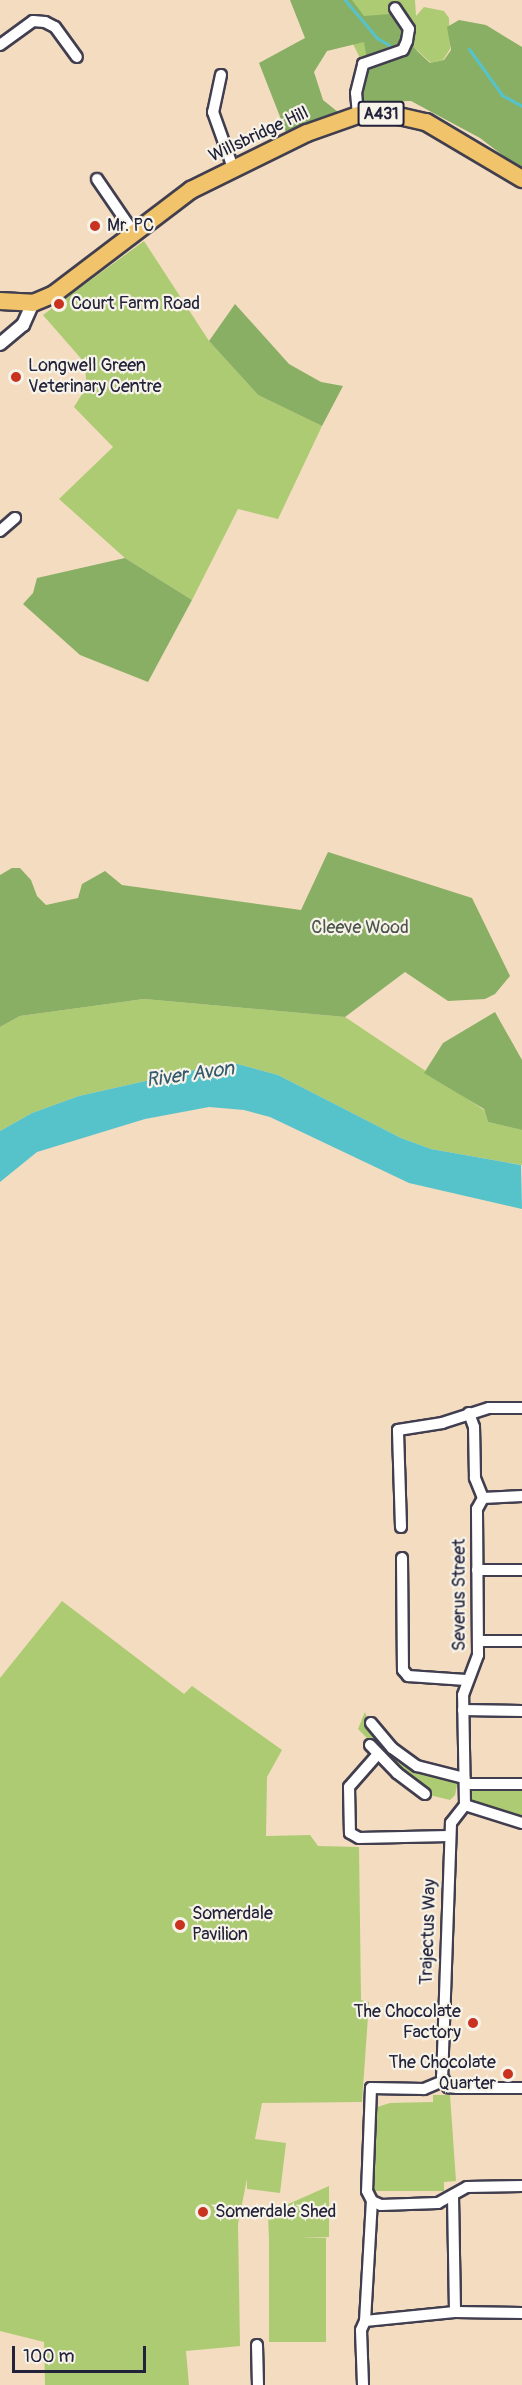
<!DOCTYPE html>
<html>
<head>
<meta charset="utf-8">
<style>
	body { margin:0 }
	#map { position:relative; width:522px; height:2385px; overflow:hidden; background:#f3dcc0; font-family:Pangolin,sans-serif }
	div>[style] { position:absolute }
	.green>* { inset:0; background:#accb73; transform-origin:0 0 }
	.forest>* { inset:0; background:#89af65 }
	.water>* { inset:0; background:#56c3cb }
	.stream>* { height:3px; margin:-1.5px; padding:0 1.5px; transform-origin:1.5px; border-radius:1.5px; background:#56c3cb }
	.roads { filter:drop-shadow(2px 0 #413e4f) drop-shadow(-2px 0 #413e4f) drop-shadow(0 2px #413e4f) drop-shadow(0 -2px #413e4f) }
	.minor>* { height:10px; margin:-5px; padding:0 5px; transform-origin:5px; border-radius:5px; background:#fff }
	.tertiary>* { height:12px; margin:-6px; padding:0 6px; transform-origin:6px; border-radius:6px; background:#fff }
	.primary>* { height:16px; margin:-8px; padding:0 8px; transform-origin:8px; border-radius:8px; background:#f1c36a }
	.dots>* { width:16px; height:16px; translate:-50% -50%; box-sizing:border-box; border:3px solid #f7f3e8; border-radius:50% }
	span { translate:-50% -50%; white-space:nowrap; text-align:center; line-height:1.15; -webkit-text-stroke:4.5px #f7f3e8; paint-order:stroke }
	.shield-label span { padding:2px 4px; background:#f7f3e8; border:2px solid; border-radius:4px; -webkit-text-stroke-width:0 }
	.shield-label { font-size:16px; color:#22223b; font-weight:700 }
	.street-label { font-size:18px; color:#22223b }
	.poi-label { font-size:18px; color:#22223b }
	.left { translate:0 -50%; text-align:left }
	.right { translate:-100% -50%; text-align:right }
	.park-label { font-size:18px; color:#4b554c }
	.water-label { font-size:20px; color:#345a6d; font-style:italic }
	.scale { position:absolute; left:12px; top:2346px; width:134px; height:27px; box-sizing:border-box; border:3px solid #22223b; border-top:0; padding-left:8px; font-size:18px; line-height:21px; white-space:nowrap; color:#22223b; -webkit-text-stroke:4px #f7f3e8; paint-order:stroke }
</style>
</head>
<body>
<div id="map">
	<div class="green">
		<i style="clip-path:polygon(331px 0,415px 0,416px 16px,424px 7px,444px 11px,449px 18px,450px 49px,443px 60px,431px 63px,417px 50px,354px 101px,360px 58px)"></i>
		<i style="clip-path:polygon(144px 241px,209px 341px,258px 395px,322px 426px,278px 519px,238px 509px,192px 600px,125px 558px,59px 499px,113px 447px,74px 407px,87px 386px,84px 362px,43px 315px)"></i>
		<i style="clip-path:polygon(144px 999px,345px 1017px,484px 1110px,488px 1122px,522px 1130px,522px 1165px,431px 1149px,401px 1138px,278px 1075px,230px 1062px,79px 1096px,32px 1113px,0 1131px,0 1027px,20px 1016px)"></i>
		<i style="clip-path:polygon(62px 1601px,184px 1694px,192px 1686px,282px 1750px,267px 1777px,266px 1836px,310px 1835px,318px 1846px,359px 1847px,361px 2000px,369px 2002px,362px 2102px,262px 2103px,255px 2139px,286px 2143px,280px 2193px,247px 2189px,247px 2179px,238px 2224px,240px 2346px,186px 2351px,189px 2385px,45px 2385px,44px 2342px,0 2331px,0 1678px)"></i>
		<i style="clip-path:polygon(365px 1712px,371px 1730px,418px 1770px,431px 1776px,458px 1780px,455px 1795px,450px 1800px,425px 1794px,428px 1788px,401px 1772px,358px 1729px)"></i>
		<i style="clip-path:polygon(470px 1788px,522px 1789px,522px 1819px,470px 1801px)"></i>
		<i style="clip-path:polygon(433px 2095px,450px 2095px,456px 2181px,444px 2182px,444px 2191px,373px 2191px,374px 2108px,390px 2103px,433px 2102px)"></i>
		<i style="clip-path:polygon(329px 2186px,329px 2237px,269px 2239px,268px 2213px)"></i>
		<i style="left:326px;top:2238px;width:104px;height:57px;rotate:90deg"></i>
	</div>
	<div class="forest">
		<i style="clip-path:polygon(290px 0,352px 0,364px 16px,390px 14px,402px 33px,414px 34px,413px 47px,430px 63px,444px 60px,451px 50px,447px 27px,459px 20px,486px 25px,522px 47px,522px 170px,480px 138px,411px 101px,361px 102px,358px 83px,367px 60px,364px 42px,327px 51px,314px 72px,323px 100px,338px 112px,286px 132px,259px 63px,305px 38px)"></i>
		<i style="clip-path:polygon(235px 304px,289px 364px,321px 382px,343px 386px,322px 426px,258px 395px,209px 341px)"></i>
		<i style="clip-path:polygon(125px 558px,192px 600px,148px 682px,80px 655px,23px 604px,33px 593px,37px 578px)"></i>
		<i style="clip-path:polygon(328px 852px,472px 898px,510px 976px,495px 994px,485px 999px,448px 1001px,405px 972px,345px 1017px,144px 999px,20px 1016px,0 1027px,0 875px,12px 868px,20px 868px,31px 880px,37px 896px,46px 905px,78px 898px,82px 884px,105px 871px,122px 885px,301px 910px)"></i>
		<i style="clip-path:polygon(495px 1012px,522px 1060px,522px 1130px,488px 1122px,484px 1109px,424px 1073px,443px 1043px)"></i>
	</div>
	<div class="water">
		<i style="clip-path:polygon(230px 1062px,278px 1075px,401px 1138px,431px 1149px,521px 1165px,522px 1209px,409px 1183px,270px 1117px,244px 1110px,209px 1107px,145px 1119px,37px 1152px,0 1182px,0 1131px,32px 1113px,79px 1096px)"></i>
	</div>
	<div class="stream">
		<i style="left:345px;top:0;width:50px;rotate:49.9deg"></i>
		<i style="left:377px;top:38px;width:14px;rotate:30deg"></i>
		<i style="left:469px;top:49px;width:57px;rotate:54.3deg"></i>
		<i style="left:502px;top:95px;width:23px;rotate:29deg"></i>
	</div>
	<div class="roads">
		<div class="minor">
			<i style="left:0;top:45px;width:41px;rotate:-36deg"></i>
			<i style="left:33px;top:21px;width:12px;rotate:5deg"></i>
			<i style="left:45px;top:22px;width:11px;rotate:27deg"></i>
			<i style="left:55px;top:27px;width:37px;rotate:54deg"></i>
			<i style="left:221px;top:75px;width:38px;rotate:102deg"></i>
			<i style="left:213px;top:112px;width:59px;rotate:70.3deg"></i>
			<i style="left:358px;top:115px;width:22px;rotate:-95deg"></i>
			<i style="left:356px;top:93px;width:30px;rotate:-76deg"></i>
			<i style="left:363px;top:64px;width:42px;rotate:-19.3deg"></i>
			<i style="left:403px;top:50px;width:10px;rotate:-66deg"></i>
			<i style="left:407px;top:41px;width:12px;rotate:-81deg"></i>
			<i style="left:409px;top:29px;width:25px;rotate:-124deg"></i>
			<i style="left:97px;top:179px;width:65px;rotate:55.6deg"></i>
			<i style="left:0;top:531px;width:20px;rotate:-41deg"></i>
			<i style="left:483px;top:1498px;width:39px;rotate:-3deg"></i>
			<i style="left:401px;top:1527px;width:97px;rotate:-91.8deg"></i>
			<i style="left:398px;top:1430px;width:45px;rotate:-9deg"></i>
			<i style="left:442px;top:1423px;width:49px;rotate:-17.7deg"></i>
			<i style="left:489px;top:1408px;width:33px"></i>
			<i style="left:402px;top:1558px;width:112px;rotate:89.5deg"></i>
			<i style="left:403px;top:1670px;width:8px;rotate:50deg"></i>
			<i style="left:408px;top:1676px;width:58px;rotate:3.9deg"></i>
			<i style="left:477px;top:1570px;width:45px"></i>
			<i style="left:478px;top:1641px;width:44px"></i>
			<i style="left:463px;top:1710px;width:59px;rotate:1deg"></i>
			<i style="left:371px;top:1723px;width:33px;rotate:50deg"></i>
			<i style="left:392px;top:1748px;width:31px;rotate:36deg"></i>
			<i style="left:417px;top:1766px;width:49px;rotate:14.3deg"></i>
			<i style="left:370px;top:1745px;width:39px;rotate:46deg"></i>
			<i style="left:397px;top:1773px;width:35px;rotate:37deg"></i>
			<i style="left:378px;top:1754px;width:44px;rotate:131.3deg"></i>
			<i style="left:349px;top:1787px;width:46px;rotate:88.8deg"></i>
			<i style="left:350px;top:1833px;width:10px;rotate:29deg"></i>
			<i style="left:359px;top:1838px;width:90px;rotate:-1.3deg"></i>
			<i style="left:465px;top:1784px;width:57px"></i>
			<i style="left:465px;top:1805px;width:110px;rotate:-91deg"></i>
			<i style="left:463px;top:1695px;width:43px;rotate:-69.4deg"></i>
			<i style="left:478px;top:1655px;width:146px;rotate:-90.4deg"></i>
			<i style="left:477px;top:1509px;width:13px;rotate:-61deg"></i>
			<i style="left:483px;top:1498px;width:22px;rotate:-112deg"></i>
			<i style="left:475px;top:1478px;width:51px;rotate:-91.1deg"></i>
			<i style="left:474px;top:1427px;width:15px;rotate:-110deg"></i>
			<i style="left:522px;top:1823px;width:60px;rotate:-162.5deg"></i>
			<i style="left:465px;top:1805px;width:23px;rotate:128deg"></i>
			<i style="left:451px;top:1823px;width:253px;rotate:92deg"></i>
			<i style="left:442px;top:2076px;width:13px;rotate:61deg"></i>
			<i style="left:448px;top:2087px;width:9px;rotate:6deg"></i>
			<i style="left:457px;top:2088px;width:65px"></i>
			<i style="left:443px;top:2081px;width:21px;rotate:157deg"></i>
			<i style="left:424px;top:2089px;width:53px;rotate:-178.9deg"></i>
			<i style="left:371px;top:2088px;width:103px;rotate:92.2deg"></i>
			<i style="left:367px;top:2191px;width:11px;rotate:63deg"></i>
			<i style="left:372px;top:2201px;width:10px;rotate:24deg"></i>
			<i style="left:381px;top:2205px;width:57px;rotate:-2deg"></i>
			<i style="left:438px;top:2203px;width:33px;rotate:-29deg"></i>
			<i style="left:467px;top:2187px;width:55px;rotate:-1deg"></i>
			<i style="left:453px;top:2196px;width:116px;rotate:89deg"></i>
			<i style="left:365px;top:2321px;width:120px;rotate:-86.7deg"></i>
			<i style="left:257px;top:2345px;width:40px;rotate:88.6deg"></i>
			<i style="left:363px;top:2385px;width:55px;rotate:-92.1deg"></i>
			<i style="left:361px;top:2330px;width:10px;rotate:-66deg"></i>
			<i style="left:365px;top:2321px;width:90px;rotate:-5.7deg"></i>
			<i style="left:455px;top:2312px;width:67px;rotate:0.9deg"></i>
		</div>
		<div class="tertiary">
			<i style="left:0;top:344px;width:30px;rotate:-40deg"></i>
			<i style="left:23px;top:325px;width:24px;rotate:-66deg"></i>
		</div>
		<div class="primary">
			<i style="left:0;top:301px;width:33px;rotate:3deg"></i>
			<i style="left:33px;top:303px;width:23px;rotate:-23deg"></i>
			<i style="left:54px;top:294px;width:172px;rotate:-37.2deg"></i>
			<i style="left:191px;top:190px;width:129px;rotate:-26.2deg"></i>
			<i style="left:307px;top:133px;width:54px;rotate:-19.4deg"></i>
			<i style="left:358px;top:115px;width:32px;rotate:-2deg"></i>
			<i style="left:390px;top:114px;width:37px;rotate:13deg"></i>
			<i style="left:426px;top:122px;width:112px;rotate:30.7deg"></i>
		</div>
	</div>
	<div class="dots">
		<i style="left:95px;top:226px;background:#c8321e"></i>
		<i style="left:59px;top:304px;background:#c8321e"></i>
		<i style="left:16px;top:377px;background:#c8321e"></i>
		<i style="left:180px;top:1925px;background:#c8321e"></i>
		<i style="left:473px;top:2023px;background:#c8321e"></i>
		<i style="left:508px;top:2074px;background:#c8321e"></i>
		<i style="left:203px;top:2212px;background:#c8321e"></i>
	</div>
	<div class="shield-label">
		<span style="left:381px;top:114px">A431</span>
	</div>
	<div class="street-label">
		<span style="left:259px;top:135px;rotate:-25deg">Willsbridge Hill</span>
		<span style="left:460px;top:1595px;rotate:-90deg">Severus Street</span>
		<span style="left:429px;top:1932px;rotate:-88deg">Trajectus Way</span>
	</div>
	<div class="poi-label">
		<span class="left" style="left:107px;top:226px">Mr. PC</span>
		<span class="left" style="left:71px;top:304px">Court Farm Road</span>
		<span class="left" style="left:28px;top:377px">Longwell Green<br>Veterinary Centre</span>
		<span class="left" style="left:192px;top:1925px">Somerdale<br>Pavilion</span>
		<span class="right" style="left:461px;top:2023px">The Chocolate<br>Factory</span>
		<span class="right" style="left:496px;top:2074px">The Chocolate<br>Quarter</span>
		<span class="left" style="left:215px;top:2212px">Somerdale Shed</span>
	</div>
	<div class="park-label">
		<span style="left:360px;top:928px">Cleeve Wood</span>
	</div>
	<div class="water-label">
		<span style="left:190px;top:1074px;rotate:-8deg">River Avon</span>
	</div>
	<div class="scale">100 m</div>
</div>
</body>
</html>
